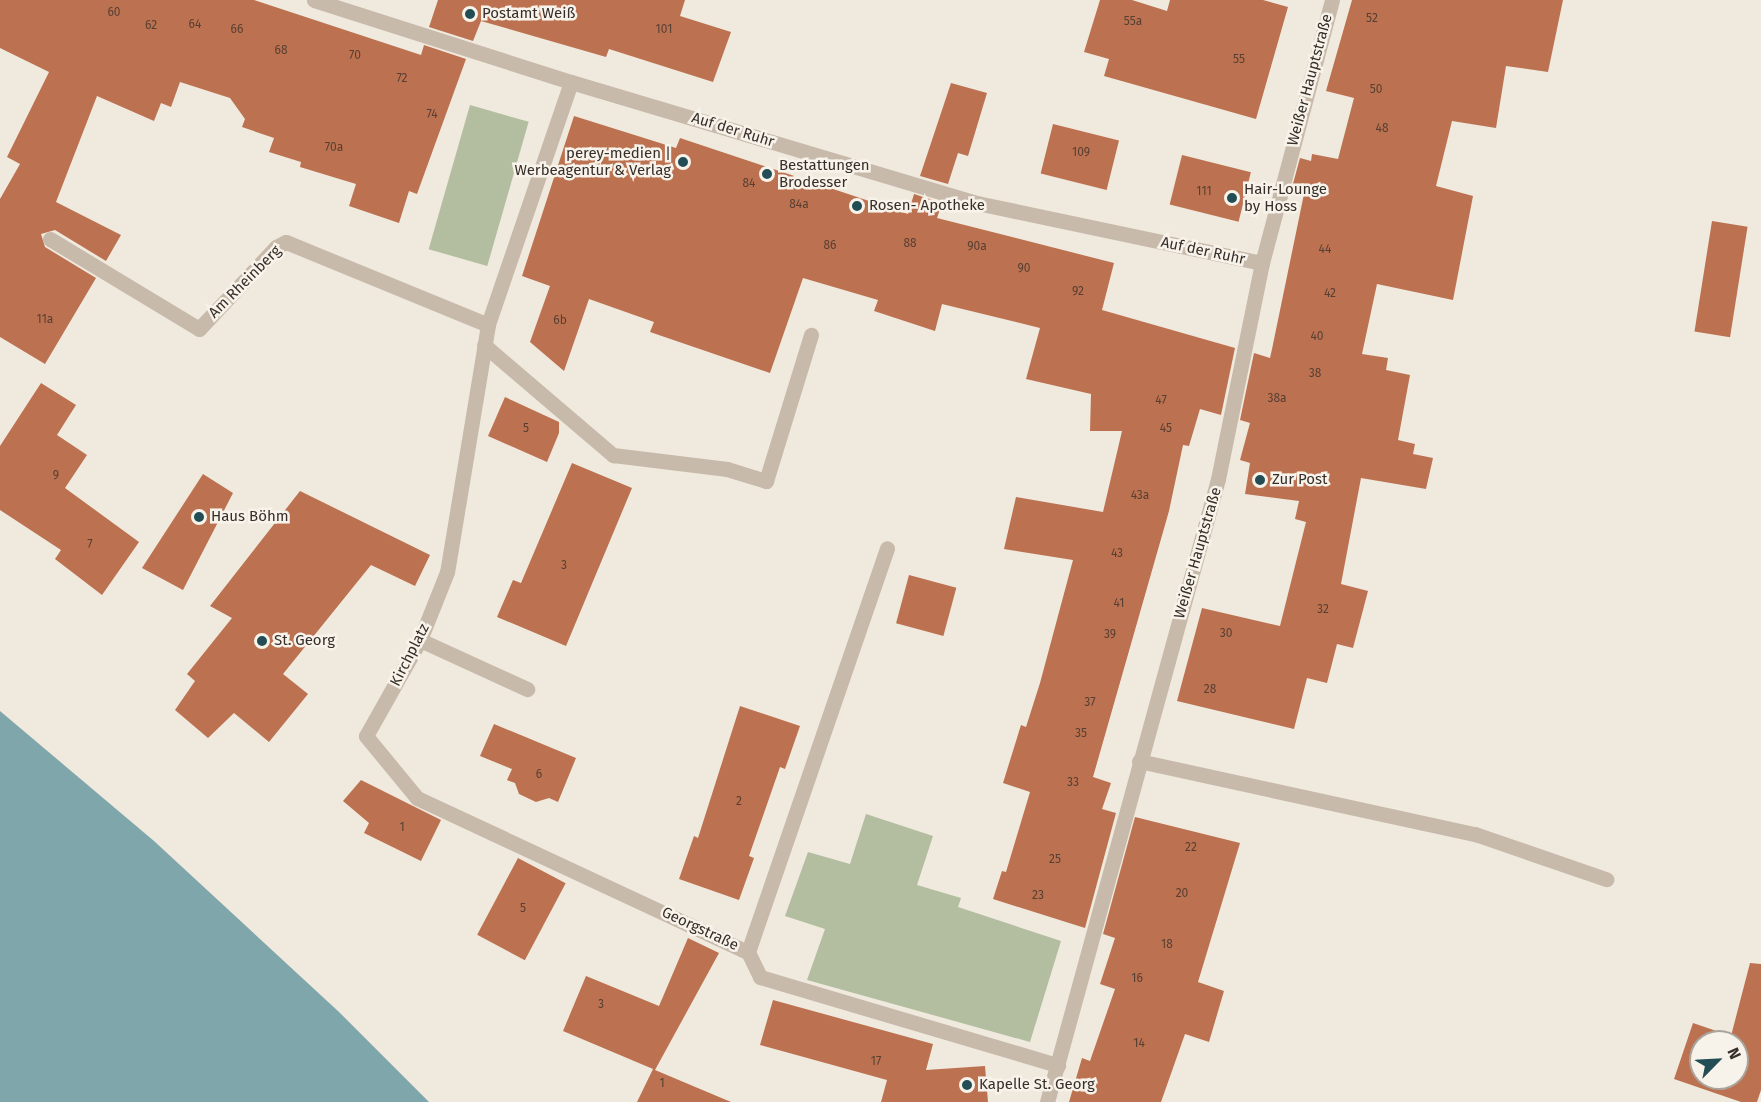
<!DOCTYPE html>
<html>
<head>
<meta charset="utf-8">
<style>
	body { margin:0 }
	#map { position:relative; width:1761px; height:1102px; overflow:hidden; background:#f0e9de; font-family:"Fira Sans",sans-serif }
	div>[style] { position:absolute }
	.green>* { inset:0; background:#b2be9f; transform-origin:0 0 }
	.water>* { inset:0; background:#7fa6ab }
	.building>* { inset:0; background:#bc7250; transform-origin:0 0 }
	.minor>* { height:15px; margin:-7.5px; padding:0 7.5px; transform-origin:7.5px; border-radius:7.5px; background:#c8baab }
	.dots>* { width:16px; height:16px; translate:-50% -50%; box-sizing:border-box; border:3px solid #f8f3ea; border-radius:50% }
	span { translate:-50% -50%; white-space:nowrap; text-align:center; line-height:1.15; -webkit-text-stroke:5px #f8f3ea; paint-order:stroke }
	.number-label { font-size:12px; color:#583f33 }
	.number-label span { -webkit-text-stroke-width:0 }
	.poi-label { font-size:15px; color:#362e29 }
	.left { translate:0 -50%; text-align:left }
	.right { translate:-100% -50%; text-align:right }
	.street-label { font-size:15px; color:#362e29 }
	.north { position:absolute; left:1689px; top:1030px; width:60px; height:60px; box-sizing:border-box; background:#f8f3ea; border:2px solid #aaa49d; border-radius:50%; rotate:66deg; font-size:16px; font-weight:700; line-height:24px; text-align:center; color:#362e29 }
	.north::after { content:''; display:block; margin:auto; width:21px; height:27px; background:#224d54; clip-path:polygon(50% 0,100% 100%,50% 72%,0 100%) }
</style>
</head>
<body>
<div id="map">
	<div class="green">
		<i style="left:470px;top:105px;width:61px;height:150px;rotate:16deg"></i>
		<i style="clip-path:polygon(866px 814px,933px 836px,917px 885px,961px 898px,958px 907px,1061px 941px,1030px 1042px,807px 980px,825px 929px,785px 916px,808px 852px,850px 864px)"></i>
	</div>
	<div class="water">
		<i style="clip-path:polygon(0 711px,154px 841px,339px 1012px,429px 1102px,0 1102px)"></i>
	</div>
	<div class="building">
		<i style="clip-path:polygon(0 0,254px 0,421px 55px,424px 45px,466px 59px,417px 194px,409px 191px,399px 223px,349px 206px,356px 184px,300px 167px,301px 162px,269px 152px,274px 138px,242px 127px,245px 119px,230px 98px,180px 82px,171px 107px,161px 103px,154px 121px,97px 96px,56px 202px,121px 235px,106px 261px,55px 230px,41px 234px,45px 247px,96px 278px,45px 364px,0 337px,0 199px,20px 164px,7px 157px,49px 72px,0 48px)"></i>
		<i style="clip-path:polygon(438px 0,685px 0,680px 16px,731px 32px,713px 82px,609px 49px,606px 57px,481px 21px,473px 41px,429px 27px)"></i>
		<i style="clip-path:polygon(1100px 0,1132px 0,1167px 11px,1170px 0,1263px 0,1288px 7px,1256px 119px,1104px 76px,1109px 59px,1084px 52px)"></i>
		<i style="clip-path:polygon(1352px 0,1563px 0,1548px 72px,1506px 66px,1496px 128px,1452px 121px,1436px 186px,1473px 196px,1453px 300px,1377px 284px,1362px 354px,1388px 358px,1386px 370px,1410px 375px,1398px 440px,1415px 444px,1413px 454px,1433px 458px,1426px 489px,1361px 478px,1341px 584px,1368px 591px,1353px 648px,1337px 644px,1327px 683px,1307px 678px,1294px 729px,1177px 701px,1202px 608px,1280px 626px,1306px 522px,1295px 519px,1299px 501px,1245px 494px,1250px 463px,1240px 460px,1250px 423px,1240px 420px,1254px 353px,1270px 358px,1272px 349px,1304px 194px,1291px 191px,1300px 158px,1311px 161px,1312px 154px,1338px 159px,1354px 98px,1326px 91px)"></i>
		<i style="clip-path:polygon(951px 83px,987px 93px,968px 156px,958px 153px,948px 184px,920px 176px)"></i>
		<i style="clip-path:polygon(574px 116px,676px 148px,680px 138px,908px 214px,914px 194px,942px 203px,937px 218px,1114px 263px,1102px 310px,1235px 348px,1221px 415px,1200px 409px,1189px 446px,1183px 445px,1169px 511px,1093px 777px,1111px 783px,1102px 809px,1116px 813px,1085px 928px,993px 899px,1002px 871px,1006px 872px,1030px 792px,1003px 783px,1021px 725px,1026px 727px,1040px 683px,1073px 560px,1004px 549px,1016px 497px,1103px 512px,1122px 431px,1090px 431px,1091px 394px,1026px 379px,1040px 328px,942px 304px,935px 331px,874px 311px,878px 300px,803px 278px,770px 373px,650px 332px,654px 322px,589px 299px,564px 371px,530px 342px,550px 286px,522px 276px)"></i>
		<i style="left:1053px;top:124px;width:68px;height:51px;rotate:14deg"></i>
		<i style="left:1182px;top:155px;width:71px;height:51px;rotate:14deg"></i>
		<i style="left:1712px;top:221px;width:36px;height:112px;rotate:9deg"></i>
		<i style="clip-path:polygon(41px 383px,76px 405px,57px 435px,87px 455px,65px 488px,139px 542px,102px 595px,55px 559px,61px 550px,0 510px,0 446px)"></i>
		<i style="clip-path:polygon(505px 397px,559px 422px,559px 433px,547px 462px,488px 436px)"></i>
		<i style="clip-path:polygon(572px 463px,632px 488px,566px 646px,497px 617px,513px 580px,521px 583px)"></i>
		<i style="clip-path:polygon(203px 474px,233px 493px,183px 590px,142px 568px)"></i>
		<i style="clip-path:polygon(300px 491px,430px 555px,415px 586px,371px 565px,283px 674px,308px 694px,269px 742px,234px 713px,208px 738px,175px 710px,195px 681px,187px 674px,232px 618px,210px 606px)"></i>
		<i style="left:909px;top:575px;width:49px;height:50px;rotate:15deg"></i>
		<i style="clip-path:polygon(740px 706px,800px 726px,785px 769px,780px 767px,749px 856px,754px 858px,739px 900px,679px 879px,694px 836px,698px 838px)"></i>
		<i style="clip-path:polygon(494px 724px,576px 758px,558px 802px,549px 798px,536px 802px,519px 794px,515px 783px,507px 780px,512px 769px,480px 756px)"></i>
		<i style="clip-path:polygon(361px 780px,441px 820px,421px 861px,364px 833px,369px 823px,343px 801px)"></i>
		<i style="clip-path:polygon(1135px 817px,1240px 843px,1198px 982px,1224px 991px,1209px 1042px,1185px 1034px,1161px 1102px,1069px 1102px,1082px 1058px,1090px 1061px,1115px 989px,1100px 984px,1115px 938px,1103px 934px)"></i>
		<i style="left:518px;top:858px;width:54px;height:87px;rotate:28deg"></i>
		<i style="clip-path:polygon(688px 938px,719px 953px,655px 1070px,731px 1102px,637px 1102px,653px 1069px,563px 1031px,586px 976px,659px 1006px)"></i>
		<i style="clip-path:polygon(evenodd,1750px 963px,1761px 964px,1761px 1090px,1757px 1102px,1741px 1102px,1674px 1079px,1693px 1023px,1731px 1036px,1750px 963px,1701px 1042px,1737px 1042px,1737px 1078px,1701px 1078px,1701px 1042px)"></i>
		<i style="clip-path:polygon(773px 1000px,933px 1044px,926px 1070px,985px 1066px,988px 1102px,881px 1102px,887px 1080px,760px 1045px)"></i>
	</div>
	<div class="minor">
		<i style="left:314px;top:0;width:270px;rotate:17.7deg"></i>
		<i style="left:571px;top:82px;width:424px;rotate:16.6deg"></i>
		<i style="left:977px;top:203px;width:291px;rotate:11.9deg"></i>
		<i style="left:571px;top:82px;width:257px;rotate:108.9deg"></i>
		<i style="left:488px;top:325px;width:250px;rotate:99.4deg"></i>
		<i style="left:447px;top:572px;width:73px;rotate:111.7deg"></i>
		<i style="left:420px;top:640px;width:110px;rotate:119.4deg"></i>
		<i style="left:366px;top:736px;width:80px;rotate:50.6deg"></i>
		<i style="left:417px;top:798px;width:365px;rotate:25deg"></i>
		<i style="left:748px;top:952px;width:28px;rotate:64deg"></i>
		<i style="left:760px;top:977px;width:311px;rotate:16.5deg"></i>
		<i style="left:50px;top:239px;width:174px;rotate:31.1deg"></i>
		<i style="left:199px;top:329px;width:112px;rotate:-46.8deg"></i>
		<i style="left:276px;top:247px;width:11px;rotate:-27deg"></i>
		<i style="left:286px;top:242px;width:218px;rotate:22.3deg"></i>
		<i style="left:484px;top:345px;width:170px;rotate:40.5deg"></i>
		<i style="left:613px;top:455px;width:115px;rotate:7deg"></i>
		<i style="left:727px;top:469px;width:41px;rotate:17.1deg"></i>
		<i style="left:766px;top:481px;width:153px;rotate:-72.9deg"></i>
		<i style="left:420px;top:640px;width:118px;rotate:24.6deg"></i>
		<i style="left:1139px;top:761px;width:344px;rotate:12.3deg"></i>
		<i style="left:1475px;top:834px;width:139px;rotate:19deg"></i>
		<i style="left:748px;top:952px;width:427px;rotate:-71deg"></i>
		<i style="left:1047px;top:1102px;width:646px;rotate:-74.65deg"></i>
		<i style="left:1218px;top:479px;width:220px;rotate:-78.5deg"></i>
		<i style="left:1262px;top:263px;width:272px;rotate:-75.1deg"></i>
	</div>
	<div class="dots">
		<i style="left:470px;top:14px;background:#224d54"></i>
		<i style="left:683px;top:162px;background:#224d54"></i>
		<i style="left:767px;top:174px;background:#224d54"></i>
		<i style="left:1232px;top:198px;background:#224d54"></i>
		<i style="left:857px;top:206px;background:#224d54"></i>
		<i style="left:1260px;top:480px;background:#224d54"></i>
		<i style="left:199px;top:517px;background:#224d54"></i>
		<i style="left:262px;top:641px;background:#224d54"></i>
		<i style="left:967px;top:1085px;background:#224d54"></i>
	</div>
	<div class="number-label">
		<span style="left:114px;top:13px">60</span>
		<span style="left:1372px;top:19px">52</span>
		<span style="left:1133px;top:22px">55a</span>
		<span style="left:195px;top:25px">64</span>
		<span style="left:151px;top:26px">62</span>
		<span style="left:237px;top:30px">66</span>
		<span style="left:664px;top:30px">101</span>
		<span style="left:281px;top:51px">68</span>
		<span style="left:355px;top:56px">70</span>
		<span style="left:1239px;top:60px">55</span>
		<span style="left:402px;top:79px">72</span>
		<span style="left:1376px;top:90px">50</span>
		<span style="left:432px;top:115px">74</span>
		<span style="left:1382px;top:129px">48</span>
		<span style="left:334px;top:148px">70a</span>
		<span style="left:1081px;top:153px">109</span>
		<span style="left:749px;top:184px">84</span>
		<span style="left:1204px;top:192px">111</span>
		<span style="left:799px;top:205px">84a</span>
		<span style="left:910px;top:244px">88</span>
		<span style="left:830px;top:246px">86</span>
		<span style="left:977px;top:247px">90a</span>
		<span style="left:1325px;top:250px">44</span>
		<span style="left:1024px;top:269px">90</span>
		<span style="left:1078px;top:292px">92</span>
		<span style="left:1330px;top:294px">42</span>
		<span style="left:45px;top:320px">11a</span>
		<span style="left:560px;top:321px">6b</span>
		<span style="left:1317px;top:337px">40</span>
		<span style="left:1315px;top:374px">38</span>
		<span style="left:1277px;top:399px">38a</span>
		<span style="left:1161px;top:401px">47</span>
		<span style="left:526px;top:429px">5</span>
		<span style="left:1166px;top:429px">45</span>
		<span style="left:56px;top:476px">9</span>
		<span style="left:1140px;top:496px">43a</span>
		<span style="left:90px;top:545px">7</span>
		<span style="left:1117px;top:554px">43</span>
		<span style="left:564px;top:566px">3</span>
		<span style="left:1119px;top:604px">41</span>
		<span style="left:1323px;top:610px">32</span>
		<span style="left:1226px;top:634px">30</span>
		<span style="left:1110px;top:635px">39</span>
		<span style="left:1210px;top:690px">28</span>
		<span style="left:1090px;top:703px">37</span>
		<span style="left:1081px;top:734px">35</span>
		<span style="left:539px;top:775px">6</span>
		<span style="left:1073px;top:783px">33</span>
		<span style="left:739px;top:802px">2</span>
		<span style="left:402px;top:828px">1</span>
		<span style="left:1191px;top:848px">22</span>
		<span style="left:1055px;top:860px">25</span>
		<span style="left:1182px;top:894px">20</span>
		<span style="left:1038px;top:896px">23</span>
		<span style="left:523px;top:909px">5</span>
		<span style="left:1167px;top:945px">18</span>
		<span style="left:1137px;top:979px">16</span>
		<span style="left:601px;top:1005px">3</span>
		<span style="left:1139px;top:1044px">14</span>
		<span style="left:876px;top:1062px">17</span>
		<span style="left:662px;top:1084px">1</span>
	</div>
	<div class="poi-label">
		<span class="left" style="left:482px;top:14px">Postamt Weiß</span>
		<span class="right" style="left:671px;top:162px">perey-medien |<br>Werbeagentur &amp; Verlag</span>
		<span class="left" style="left:779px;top:174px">Bestattungen<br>Brodesser</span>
		<span class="left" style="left:1244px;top:198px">Hair-Lounge<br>by Hoss</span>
		<span class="left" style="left:869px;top:206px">Rosen- Apotheke</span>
		<span class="left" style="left:1272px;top:480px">Zur Post</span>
		<span class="left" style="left:211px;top:517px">Haus Böhm</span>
		<span class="left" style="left:274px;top:641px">St. Georg</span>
		<span class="left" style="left:979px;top:1085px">Kapelle St. Georg</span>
	</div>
	<div class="street-label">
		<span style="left:1310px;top:80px;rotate:-75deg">Weißer Hauptstraße</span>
		<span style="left:733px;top:130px;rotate:17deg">Auf der Ruhr</span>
		<span style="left:1203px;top:251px;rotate:12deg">Auf der Ruhr</span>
		<span style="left:245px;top:282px;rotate:-45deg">Am Rheinberg</span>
		<span style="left:1198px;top:553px;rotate:-74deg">Weißer Hauptstraße</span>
		<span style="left:410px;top:655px;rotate:-63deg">Kirchplatz</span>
		<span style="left:700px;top:929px;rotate:25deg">Georgstraße</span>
	</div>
	<div class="north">N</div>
</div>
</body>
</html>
